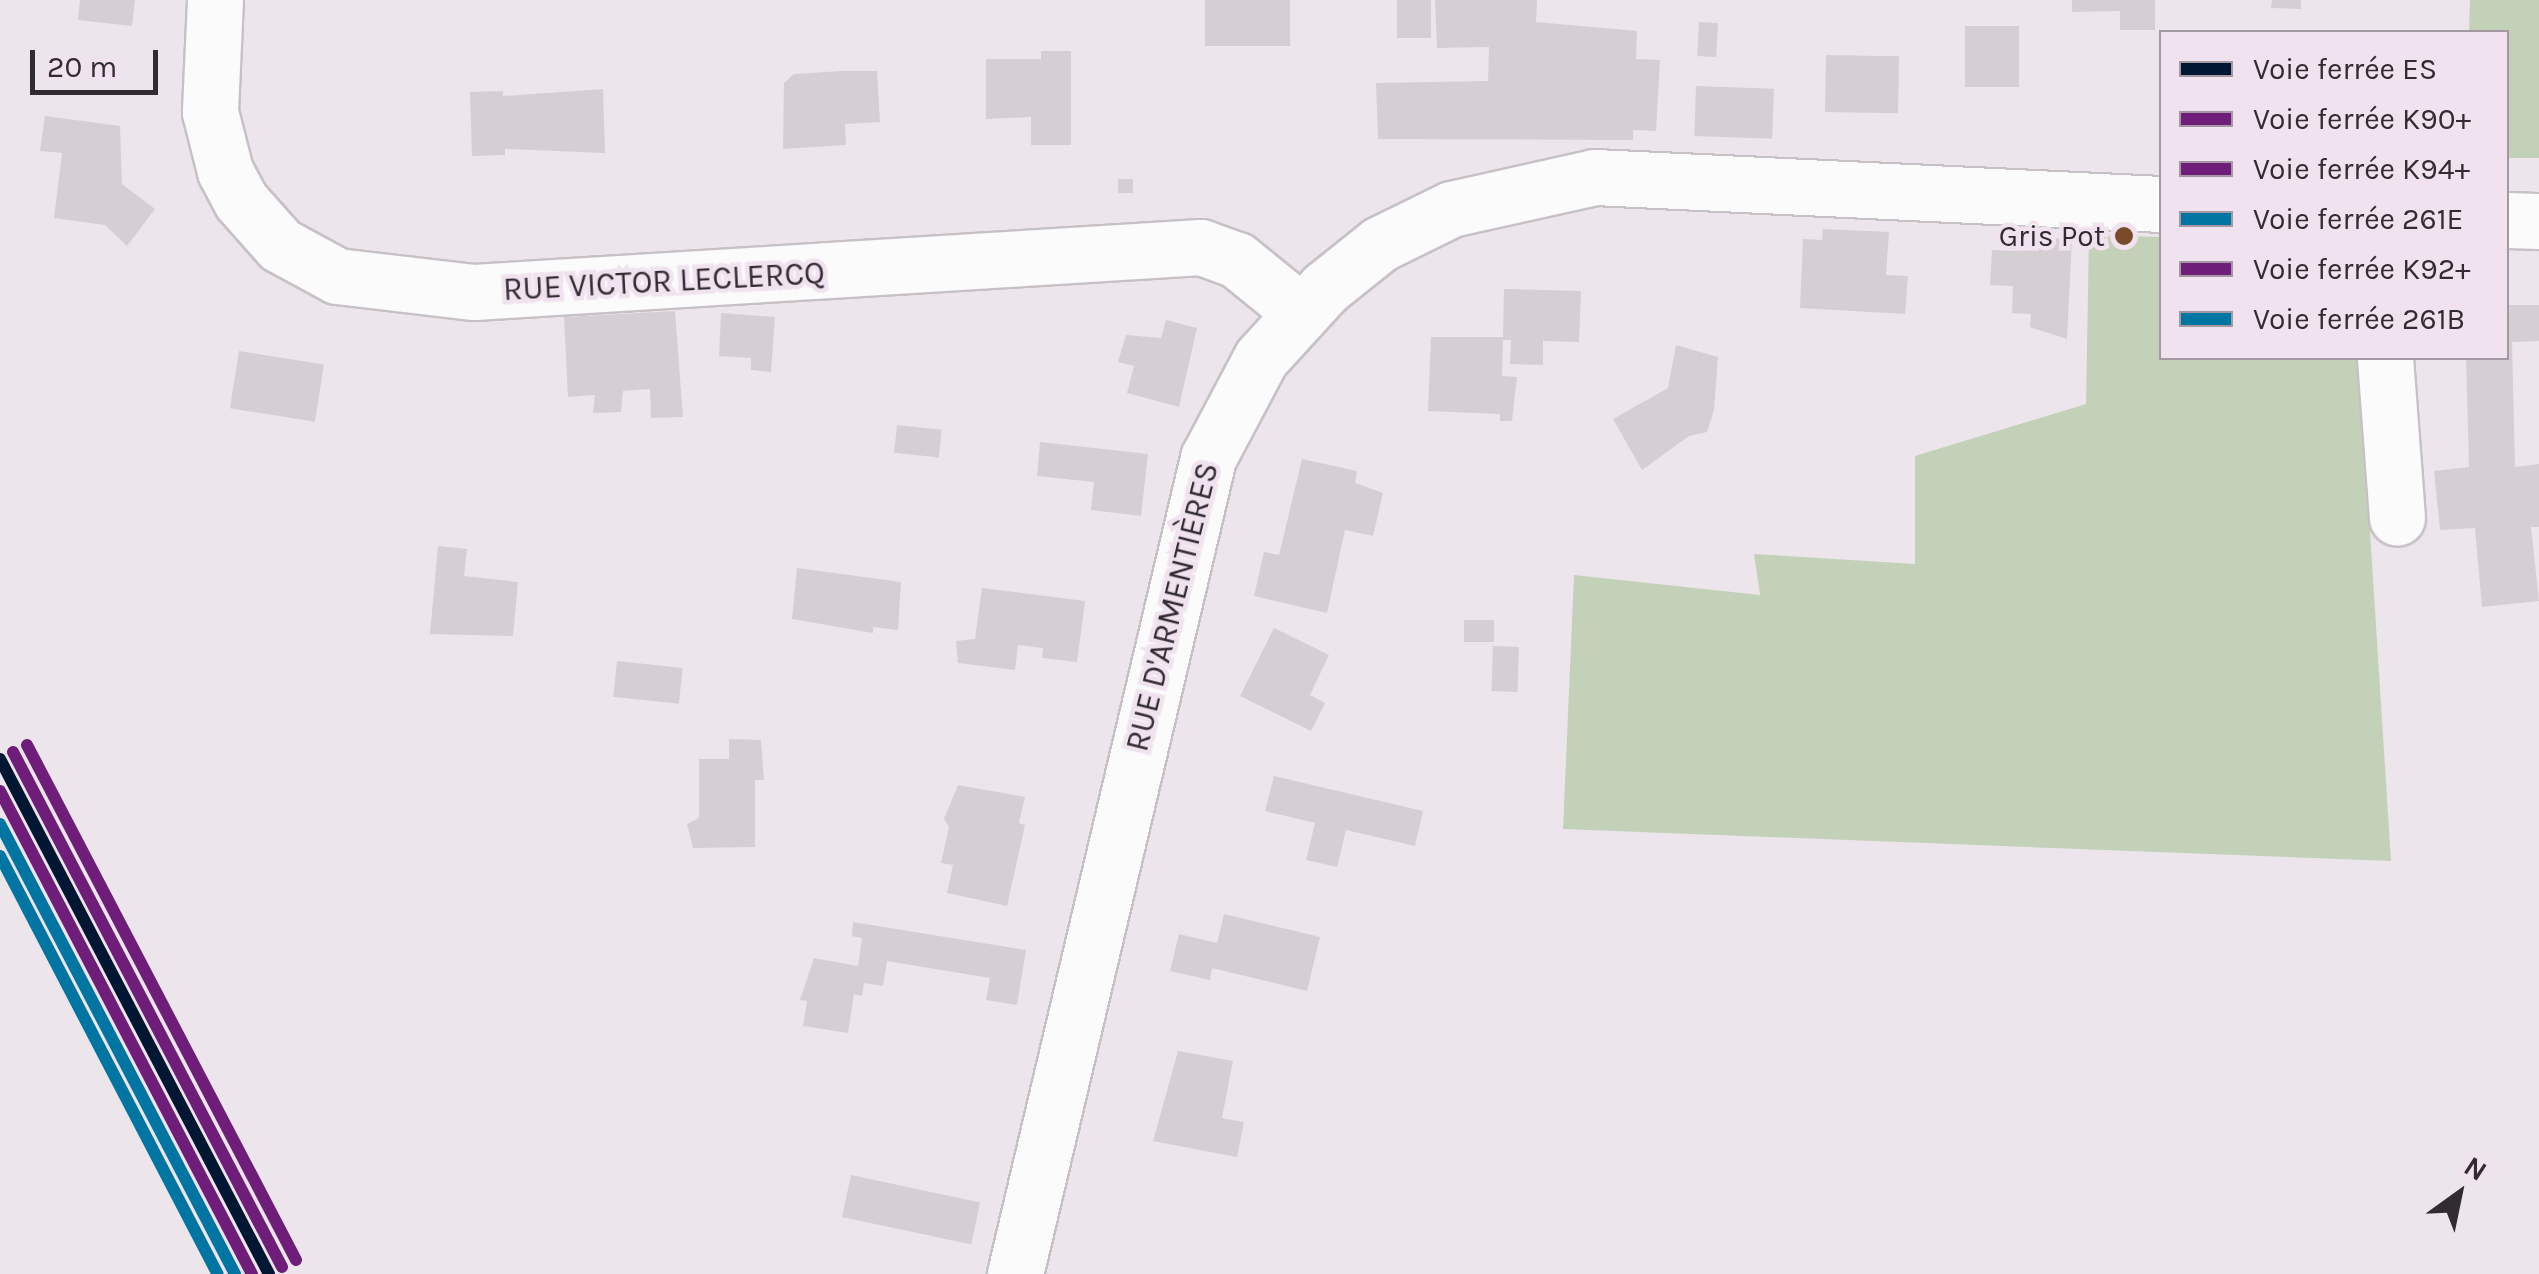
<!DOCTYPE html>
<html>
<head>
<meta charset="utf-8">
<style>
	body { margin:0 }
	#map { position:relative; width:2539px; height:1274px; overflow:hidden; background:#ece6ec; font-family:Karla,sans-serif }
	div>[style] { position:absolute }
	.green>* { inset:0; background:#c4d1b9 }
	.building>* { inset:0; background:#d5cfd4; transform-origin:0 0 }
	.roads { filter:drop-shadow(2px 0 #c7c1c6) drop-shadow(-2px 0 #c7c1c6) drop-shadow(0 2px #c7c1c6) drop-shadow(0 -2px #c7c1c6) }
	.minor>* { height:55px; margin:-27.5px; padding:0 27.5px; transform-origin:27.5px; border-radius:27.5px; background:#fcfbfc }
	.major>* { height:55px; margin:-27.5px; padding:0 27.5px; transform-origin:27.5px; border-radius:27.5px; background:#fcfbfc }
	.rail-1>* { height:12px; margin:-6px; padding:0 6px; transform-origin:6px; border-radius:6px; background:#011633 }
	.rail-2>* { height:12px; margin:-6px; padding:0 6px; transform-origin:6px; border-radius:6px; background:#6e1e78 }
	.rail-3>* { height:12px; margin:-6px; padding:0 6px; transform-origin:6px; border-radius:6px; background:#6e1e78 }
	.rail-4>* { height:12px; margin:-6px; padding:0 6px; transform-origin:6px; border-radius:6px; background:#0075a1 }
	.rail-5>* { height:12px; margin:-6px; padding:0 6px; transform-origin:6px; border-radius:6px; background:#6e1e78 }
	.rail-6>* { height:12px; margin:-6px; padding:0 6px; transform-origin:6px; border-radius:6px; background:#0075a1 }
	.dots>* { width:28px; height:28px; translate:-50% -50%; box-sizing:border-box; border:5px solid #f0e2ef; border-radius:50% }
	span { translate:-50% -50%; white-space:nowrap; text-align:center; line-height:1.15; -webkit-text-stroke:9px #f0e2ef; paint-order:stroke }
	.bus-label { font-size:30px; color:#312c31 }
	.right { translate:-100% -50%; text-align:right }
	.street-label { font-size:32px; color:#312c31 }
	.legend { position:absolute; left:2159px; top:30px; width:350px; height:330px; box-sizing:border-box; background:#f0e2ef; border:2px solid #a499a3; margin:0; padding:12px 18px; list-style:none; font-size:30px; color:#312c31 }
	.legend li { display:flex; align-items:center; gap:20px; height:50px }
	.legend b { width:50px; border:2px solid #a499a3 }
	.north { position:absolute; left:2409px; top:1144px; width:100px; height:100px; -webkit-text-stroke:8px #f0e2ef; paint-order:stroke; rotate:33deg; font-size:28px; font-weight:700; line-height:40px; text-align:center; color:#312c31 }
	.north::after { content:''; display:block; margin:auto; width:35px; height:45px; background:#312c31; clip-path:polygon(50% 0,100% 100%,50% 72%,0 100%) }
	.scale { position:absolute; left:30px; top:50px; width:128px; height:45px; box-sizing:border-box; border:5px solid #312c31; border-top:0; padding-left:12px; font-size:30px; line-height:35px; white-space:nowrap; color:#312c31; -webkit-text-stroke:8px #f0e2ef; paint-order:stroke }
</style>
</head>
<body>
<div id="map">
	<div class="green">
		<i style="clip-path:polygon(2470px 0,2539px 0,2539px 158px,2507px 158px,2506px 32px,2469px 32px)"></i>
		<i style="clip-path:polygon(2089px 235px,2161px 237px,2162px 358px,2359px 358px,2391px 861px,1563px 829px,1574px 575px,1760px 595px,1754px 554px,1915px 564px,1915px 456px,2086px 404px)"></i>
	</div>
	<div class="building">
		<i style="clip-path:polygon(80px 0,135px 0,132px 26px,78px 20px)"></i>
		<i style="left:1205px;top:0;width:85px;height:46px"></i>
		<i style="left:1397px;top:0;width:34px;height:38px"></i>
		<i style="clip-path:polygon(1435px 0,1537px 0,1536px 22px,1637px 31px,1636px 59px,1660px 60px,1656px 131px,1633px 130px,1633px 140px,1378px 139px,1376px 83px,1488px 81px,1489px 47px,1437px 48px)"></i>
		<i style="clip-path:polygon(2072px 0,2155px 0,2155px 30px,2120px 30px,2120px 11px,2072px 12px)"></i>
		<i style="clip-path:polygon(2272px 0,2301px 0,2301px 9px,2271px 8px)"></i>
		<i style="left:1699px;top:22px;width:19px;height:34px;rotate:3deg"></i>
		<i style="left:1965px;top:26px;width:54px;height:61px"></i>
		<i style="clip-path:polygon(1041px 51px,1071px 51px,1071px 145px,1031px 145px,1031px 117px,986px 119px,986px 59px,1041px 59px)"></i>
		<i style="left:1826px;top:55px;width:73px;height:57px;rotate:1deg"></i>
		<i style="clip-path:polygon(841px 71px,877px 71px,880px 122px,845px 124px,846px 145px,783px 149px,784px 83px,794px 74px)"></i>
		<i style="left:1696px;top:86px;width:78px;height:50px;rotate:2deg"></i>
		<i style="clip-path:polygon(603px 89px,605px 153px,505px 149px,505px 155px,472px 156px,470px 92px,503px 91px,503px 96px)"></i>
		<i style="clip-path:polygon(45px 116px,120px 126px,122px 184px,155px 209px,127px 246px,105px 225px,54px 218px,62px 153px,40px 151px)"></i>
		<i style="left:1118px;top:179px;width:15px;height:14px"></i>
		<i style="clip-path:polygon(1823px 229px,1889px 232px,1886px 275px,1908px 276px,1905px 314px,1800px 308px,1803px 239px,1822px 240px)"></i>
		<i style="clip-path:polygon(2015px 237px,2072px 239px,2067px 339px,2030px 327px,2031px 314px,2012px 313px,2013px 286px,1990px 285px,1992px 250px,2014px 251px)"></i>
		<i style="clip-path:polygon(1504px 289px,1581px 291px,1579px 342px,1543px 341px,1543px 365px,1510px 364px,1511px 340px,1503px 340px,1502px 376px,1517px 377px,1512px 421px,1500px 421px,1500px 414px,1428px 411px,1431px 337px,1503px 337px)"></i>
		<i style="clip-path:polygon(2506px 305px,2539px 305px,2539px 341px,2512px 342px,2515px 467px,2539px 464px,2539px 527px,2531px 527px,2539px 601px,2482px 607px,2475px 528px,2440px 530px,2434px 471px,2469px 467px,2466px 358px,2506px 358px)"></i>
		<i style="clip-path:polygon(675px 311px,683px 417px,651px 418px,650px 389px,623px 391px,621px 412px,593px 413px,595px 395px,568px 397px,564px 317px)"></i>
		<i style="clip-path:polygon(721px 313px,775px 317px,771px 372px,751px 370px,751px 358px,719px 356px)"></i>
		<i style="clip-path:polygon(1166px 320px,1197px 328px,1179px 407px,1127px 393px,1134px 366px,1118px 362px,1126px 335px,1161px 338px)"></i>
		<i style="clip-path:polygon(1676px 345px,1718px 357px,1714px 410px,1707px 432px,1689px 436px,1642px 470px,1613px 419px,1668px 388px)"></i>
		<i style="left:239px;top:351px;width:86px;height:58px;rotate:9deg"></i>
		<i style="left:897px;top:425px;width:45px;height:28px;rotate:6deg"></i>
		<i style="clip-path:polygon(1040px 442px,1148px 454px,1141px 516px,1091px 510px,1094px 482px,1037px 476px)"></i>
		<i style="clip-path:polygon(1302px 459px,1357px 471px,1355px 483px,1383px 493px,1373px 536px,1345px 530px,1327px 613px,1254px 596px,1264px 552px,1279px 555px)"></i>
		<i style="clip-path:polygon(438px 546px,467px 549px,464px 576px,518px 582px,513px 636px,430px 634px)"></i>
		<i style="clip-path:polygon(797px 568px,901px 582px,898px 630px,873px 627px,873px 633px,792px 619px)"></i>
		<i style="clip-path:polygon(982px 588px,1085px 601px,1077px 662px,1042px 658px,1043px 648px,1018px 645px,1015px 670px,958px 663px,956px 641px,975px 639px)"></i>
		<i style="left:1464px;top:620px;width:30px;height:22px"></i>
		<i style="clip-path:polygon(1274px 628px,1329px 655px,1310px 695px,1325px 703px,1311px 731px,1240px 696px)"></i>
		<i style="left:1493px;top:646px;width:26px;height:45px;rotate:2deg"></i>
		<i style="left:617px;top:661px;width:66px;height:36px;rotate:6deg"></i>
		<i style="clip-path:polygon(729px 739px,761px 740px,764px 780px,755px 780px,755px 847px,693px 848px,687px 824px,699px 818px,699px 759px,729px 759px)"></i>
		<i style="clip-path:polygon(1274px 776px,1423px 811px,1415px 846px,1346px 830px,1337px 867px,1306px 860px,1315px 823px,1265px 811px)"></i>
		<i style="clip-path:polygon(958px 785px,1025px 797px,1019px 823px,1025px 825px,1007px 906px,947px 893px,953px 865px,941px 863px,949px 827px,944px 819px)"></i>
		<i style="clip-path:polygon(1224px 914px,1320px 937px,1307px 991px,1212px 968px,1210px 980px,1170px 971px,1179px 934px,1217px 943px)"></i>
		<i style="clip-path:polygon(853px 922px,1026px 950px,1017px 1005px,986px 1000px,990px 978px,887px 961px,883px 986px,864px 983px,862px 996px,854px 994px,848px 1033px,803px 1026px,807px 1001px,800px 1000px,814px 958px,858px 966px,862px 938px,852px 936px)"></i>
		<i style="clip-path:polygon(1178px 1051px,1233px 1061px,1222px 1118px,1244px 1122px,1237px 1157px,1153px 1141px)"></i>
		<i style="left:851px;top:1175px;width:132px;height:43px;rotate:12deg"></i>
	</div>
	<div class="roads">
		<div class="minor">
			<i style="left:215px;top:0;width:112px;rotate:92.6deg"></i>
			<i style="left:210px;top:112px;width:61px;rotate:75.7deg"></i>
			<i style="left:225px;top:171px;width:34px;rotate:62deg"></i>
			<i style="left:241px;top:201px;width:59px;rotate:48.4deg"></i>
			<i style="left:280px;top:245px;width:65px;rotate:28.5deg"></i>
			<i style="left:337px;top:276px;width:138px;rotate:6.7deg"></i>
			<i style="left:474px;top:292px;width:728px;rotate:-3.54deg"></i>
			<i style="left:1201px;top:247px;width:38px;rotate:20deg"></i>
			<i style="left:1237px;top:260px;width:82px;rotate:39.1deg"></i>
			<i style="left:2385px;top:358px;width:160px;rotate:85.7deg"></i>
		</div>
		<div class="major">
			<i style="left:2506px;top:220px;width:33px;rotate:2deg"></i>
			<i style="left:1015px;top:1274px;width:839px;rotate:-76.69deg"></i>
			<i style="left:1208px;top:458px;width:113px;rotate:-62.1deg"></i>
			<i style="left:1261px;top:358px;width:95px;rotate:-47.6deg"></i>
			<i style="left:1325px;top:288px;width:70px;rotate:-38.7deg"></i>
			<i style="left:1380px;top:244px;width:79px;rotate:-26.2deg"></i>
			<i style="left:1451px;top:209px;width:148px;rotate:-12.5deg"></i>
			<i style="left:1595px;top:177px;width:568px;rotate:2.73deg"></i>
		</div>
	</div>
	<div class="rail-1">
		<i style="left:0;top:759px;width:581px;rotate:62.42deg"></i>
	</div>
	<div class="rail-2">
		<i style="left:0;top:791px;width:545px;rotate:62.45deg"></i>
	</div>
	<div class="rail-3">
		<i style="left:13px;top:752px;width:581px;rotate:62.42deg"></i>
	</div>
	<div class="rail-4">
		<i style="left:0;top:824px;width:508px;rotate:62.43deg"></i>
	</div>
	<div class="rail-5">
		<i style="left:27px;top:745px;width:581px;rotate:62.42deg"></i>
	</div>
	<div class="rail-6">
		<i style="left:0;top:856px;width:471px;rotate:62.5deg"></i>
	</div>
	<div class="dots">
		<i style="left:2124px;top:236px;background:#7a4b2a"></i>
	</div>
	<div class="bus-label">
		<span class="right" style="left:2105px;top:236px">Gris Pot</span>
	</div>
	<div class="street-label">
		<span style="left:664px;top:282px;rotate:-3deg">RUE VICTOR LECLERCQ</span>
		<span style="left:1173px;top:607px;rotate:-76deg">RUE D'ARMENTIÈRES</span>
	</div>
	<ul class="legend">
	<li><b style="height:12px;background:#011633"></b>Voie ferrée ES</li>
	<li><b style="height:12px;background:#6e1e78"></b>Voie ferrée K90+</li>
	<li><b style="height:12px;background:#6e1e78"></b>Voie ferrée K94+</li>
	<li><b style="height:12px;background:#0075a1"></b>Voie ferrée 261E</li>
	<li><b style="height:12px;background:#6e1e78"></b>Voie ferrée K92+</li>
	<li><b style="height:12px;background:#0075a1"></b>Voie ferrée 261B</li>
	</ul>
	<div class="north">N</div>
	<div class="scale">20 m</div>
</div>
</body>
</html>
